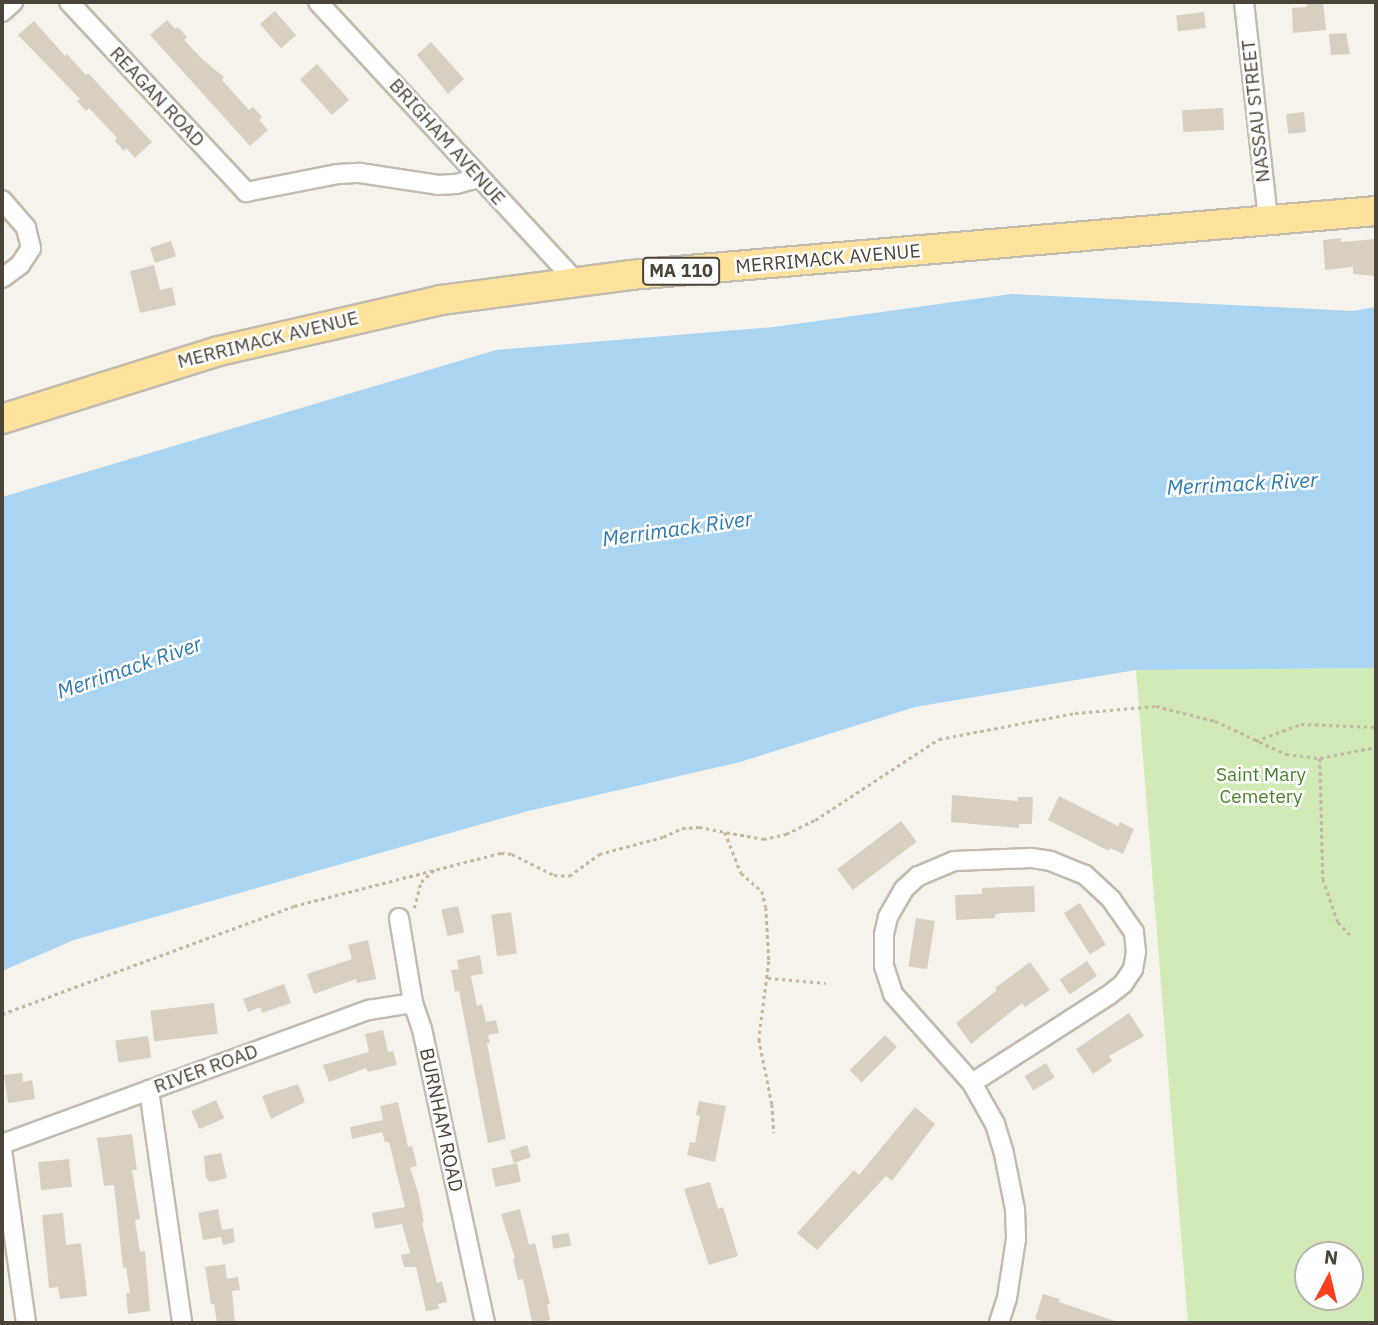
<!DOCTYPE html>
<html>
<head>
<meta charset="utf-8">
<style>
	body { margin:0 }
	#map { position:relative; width:1378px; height:1325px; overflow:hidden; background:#f6f3ec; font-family:"IBM Plex Sans",sans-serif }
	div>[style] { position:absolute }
	.green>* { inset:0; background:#d2eab5 }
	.water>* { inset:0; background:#a9d4f2 }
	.building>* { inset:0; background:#d8cfc1; transform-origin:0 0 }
	.path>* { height:2.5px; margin-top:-1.25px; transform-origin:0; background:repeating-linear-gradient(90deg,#c4b79f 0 3.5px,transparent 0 7px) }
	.roads { filter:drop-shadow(2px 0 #c2bbae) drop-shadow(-2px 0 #c2bbae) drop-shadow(0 2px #c2bbae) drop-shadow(0 -2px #c2bbae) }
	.street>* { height:18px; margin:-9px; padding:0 9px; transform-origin:9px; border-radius:9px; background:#fff }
	.primary>* { height:28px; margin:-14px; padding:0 14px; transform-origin:14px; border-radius:14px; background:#ffe39c }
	span { translate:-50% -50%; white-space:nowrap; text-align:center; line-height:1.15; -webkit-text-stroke:5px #fff; paint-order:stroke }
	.shield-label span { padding:2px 5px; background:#fff; border:2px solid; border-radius:5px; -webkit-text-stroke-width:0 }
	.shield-label { font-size:18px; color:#4b4439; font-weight:700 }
	.street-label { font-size:19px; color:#4b4439 }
	.park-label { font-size:19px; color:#4a7f2a }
	.water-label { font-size:21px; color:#2e7ab2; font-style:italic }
	.frame { position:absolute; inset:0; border:4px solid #4b4439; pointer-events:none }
	.north { position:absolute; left:1294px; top:1241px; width:70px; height:70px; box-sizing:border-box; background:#fff; border:2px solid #b7b4b0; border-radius:50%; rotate:7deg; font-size:19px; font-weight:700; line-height:28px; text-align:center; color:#4b4439 }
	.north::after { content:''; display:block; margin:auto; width:24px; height:32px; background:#fc3f1d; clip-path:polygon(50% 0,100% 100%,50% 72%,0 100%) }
</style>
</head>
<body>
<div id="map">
	<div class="green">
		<i style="clip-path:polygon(evenodd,1376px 668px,1376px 1323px,1188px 1323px,1136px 670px,1376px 668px,1308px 1255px,1350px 1255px,1350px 1297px,1308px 1297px,1308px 1255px)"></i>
	</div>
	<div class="water">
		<i style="clip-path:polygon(1011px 294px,1353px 311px,1376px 307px,1376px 668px,1136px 670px,915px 707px,740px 762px,528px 811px,74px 940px,2px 971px,2px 497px,496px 350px,774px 327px)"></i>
	</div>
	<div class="building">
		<i style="clip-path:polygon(1306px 2px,1323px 2px,1326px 30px,1293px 33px,1292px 8px,1307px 7px)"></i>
		<i style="left:275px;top:11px;width:32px;height:20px;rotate:49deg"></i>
		<i style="left:1204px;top:12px;width:16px;height:28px;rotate:83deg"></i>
		<i style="clip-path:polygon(167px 20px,175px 29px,178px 27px,187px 37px,184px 40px,203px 60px,224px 77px,222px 80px,249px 110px,253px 107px,262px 117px,259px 120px,268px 130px,250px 146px,150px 35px)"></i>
		<i style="clip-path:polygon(34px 21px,65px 56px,67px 54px,86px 75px,88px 73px,152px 142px,135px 158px,126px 148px,124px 151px,115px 141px,117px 138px,89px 108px,86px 111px,77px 101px,80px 99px,18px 35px)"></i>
		<i style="clip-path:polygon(1346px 33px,1350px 54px,1331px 55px,1329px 34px)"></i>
		<i style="clip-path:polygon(431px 42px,464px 79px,448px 94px,417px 55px)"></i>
		<i style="left:317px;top:64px;width:48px;height:23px;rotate:48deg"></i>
		<i style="left:1223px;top:108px;width:22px;height:41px;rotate:87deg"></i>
		<i style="left:1304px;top:112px;width:20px;height:18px;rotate:84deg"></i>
		<i style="clip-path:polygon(1341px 238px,1341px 242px,1375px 239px,1376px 276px,1353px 274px,1353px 267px,1325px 270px,1323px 240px)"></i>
		<i style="left:171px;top:241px;width:16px;height:22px;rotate:72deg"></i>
		<i style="clip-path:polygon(154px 265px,160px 290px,172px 287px,176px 305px,140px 313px,130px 271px)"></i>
		<i style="clip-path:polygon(952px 795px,1018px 801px,1018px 797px,1033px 797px,1032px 824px,1019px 824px,1019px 828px,951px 822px)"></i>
		<i style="clip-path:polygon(1059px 796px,1118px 826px,1120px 822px,1134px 829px,1123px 854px,1110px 848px,1109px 851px,1048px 820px)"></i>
		<i style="left:901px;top:821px;width:26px;height:80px;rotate:53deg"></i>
		<i style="clip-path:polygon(1034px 886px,1035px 912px,1001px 913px,995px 915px,995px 918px,956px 920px,955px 895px,982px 894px,982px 888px)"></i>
		<i style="left:1080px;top:903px;width:49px;height:19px;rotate:58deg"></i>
		<i style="left:458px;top:906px;width:27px;height:17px;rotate:77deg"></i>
		<i style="left:511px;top:912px;width:42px;height:20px;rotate:82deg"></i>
		<i style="left:916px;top:918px;width:19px;height:49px;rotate:9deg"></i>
		<i style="clip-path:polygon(368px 940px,376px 979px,357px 983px,356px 979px,314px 994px,307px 974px,352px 959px,348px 945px)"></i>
		<i style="clip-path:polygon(480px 955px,483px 974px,471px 976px,477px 1006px,482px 1004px,486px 1022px,496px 1020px,499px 1033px,488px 1035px,490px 1043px,487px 1043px,506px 1139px,488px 1143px,459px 991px,455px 992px,451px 970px,459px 969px,457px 960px)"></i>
		<i style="left:1087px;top:961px;width:18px;height:33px;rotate:56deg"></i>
		<i style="clip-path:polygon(1030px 962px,1050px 990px,1025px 1007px,1022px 1003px,971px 1044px,956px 1023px,997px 990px,995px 988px)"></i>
		<i style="clip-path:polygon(284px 984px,291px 1003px,262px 1013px,260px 1007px,248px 1012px,243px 999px)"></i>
		<i style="left:214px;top:1003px;width:31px;height:64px;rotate:83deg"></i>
		<i style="clip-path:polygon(1129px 1013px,1144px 1036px,1109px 1056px,1112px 1061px,1093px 1074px,1076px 1049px)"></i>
		<i style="clip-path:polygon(383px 1030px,388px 1052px,393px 1051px,397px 1065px,368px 1072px,366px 1068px,329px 1082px,323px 1065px,369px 1052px,365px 1034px)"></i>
		<i style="left:885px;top:1035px;width:17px;height:50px;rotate:45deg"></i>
		<i style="left:148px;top:1036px;width:22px;height:33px;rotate:82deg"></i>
		<i style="left:1046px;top:1063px;width:17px;height:25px;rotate:59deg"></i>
		<i style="clip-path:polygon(22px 1073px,23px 1082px,32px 1080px,35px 1099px,8px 1103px,4px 1075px)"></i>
		<i style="clip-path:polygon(298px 1084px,305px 1102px,271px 1119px,262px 1096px)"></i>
		<i style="left:216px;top:1100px;width:20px;height:27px;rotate:66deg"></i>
		<i style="clip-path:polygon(699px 1101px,726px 1106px,715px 1162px,687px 1155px,690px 1142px,695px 1143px,700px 1116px,696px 1115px)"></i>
		<i style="clip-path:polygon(398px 1102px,408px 1147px,412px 1146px,417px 1166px,410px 1168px,418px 1192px,424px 1222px,422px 1223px,437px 1283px,442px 1281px,447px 1302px,438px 1304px,439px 1309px,426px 1311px,416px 1267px,404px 1267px,401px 1255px,410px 1253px,402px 1224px,375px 1229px,372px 1213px,405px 1207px,389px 1142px,385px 1142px,382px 1132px,352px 1139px,350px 1127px,383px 1120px,380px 1106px)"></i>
		<i style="clip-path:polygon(915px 1107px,935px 1124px,892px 1181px,886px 1176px,817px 1250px,797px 1233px,854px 1170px,859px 1175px)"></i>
		<i style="clip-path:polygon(132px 1134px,137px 1170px,132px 1170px,140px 1219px,135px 1220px,140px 1252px,145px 1251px,150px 1311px,128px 1314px,126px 1293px,130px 1293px,126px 1267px,123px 1268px,114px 1185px,104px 1186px,97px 1138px)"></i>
		<i style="left:527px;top:1145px;width:13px;height:18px;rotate:72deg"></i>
		<i style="clip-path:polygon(221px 1153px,227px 1178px,210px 1182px,206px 1178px,204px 1156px)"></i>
		<i style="left:69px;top:1159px;width:28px;height:31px;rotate:84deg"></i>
		<i style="left:517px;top:1163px;width:19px;height:26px;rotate:78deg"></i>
		<i style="clip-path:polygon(710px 1182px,718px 1209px,723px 1207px,738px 1256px,709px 1265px,684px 1189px)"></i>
		<i style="clip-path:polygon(218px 1209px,222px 1230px,233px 1228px,235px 1242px,223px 1245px,221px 1237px,203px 1240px,198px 1213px)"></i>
		<i style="clip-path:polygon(520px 1209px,529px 1245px,535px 1243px,550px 1304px,547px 1304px,550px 1320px,532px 1323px,523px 1279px,518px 1280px,513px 1259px,515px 1258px,501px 1214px)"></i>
		<i style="clip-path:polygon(63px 1213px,66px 1245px,81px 1243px,87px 1296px,60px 1299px,58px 1287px,49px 1288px,42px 1215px)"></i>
		<i style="left:569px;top:1233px;width:13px;height:18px;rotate:81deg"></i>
		<i style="clip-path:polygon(225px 1264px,227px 1279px,238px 1277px,240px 1290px,232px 1291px,235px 1323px,217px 1323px,214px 1304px,211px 1304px,205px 1267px)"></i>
		<i style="clip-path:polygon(1043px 1294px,1060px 1299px,1059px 1302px,1115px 1321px,1115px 1323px,1049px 1323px,1035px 1319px)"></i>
	</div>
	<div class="path">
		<i style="left:1256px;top:741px;width:48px;rotate:-20.7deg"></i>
		<i style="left:1301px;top:724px;width:75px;rotate:2.3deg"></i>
		<i style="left:1320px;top:758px;width:121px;rotate:88.6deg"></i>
		<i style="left:1323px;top:879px;width:46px;rotate:70.8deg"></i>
		<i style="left:1338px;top:922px;width:19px;rotate:47deg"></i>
		<i style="left:725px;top:832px;width:44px;rotate:68.7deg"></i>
		<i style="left:741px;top:873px;width:28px;rotate:41deg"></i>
		<i style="left:762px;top:891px;width:16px;rotate:76deg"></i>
		<i style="left:766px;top:907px;width:54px;rotate:86.8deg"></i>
		<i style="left:769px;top:961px;width:79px;rotate:97.3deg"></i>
		<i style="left:759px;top:1039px;width:66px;rotate:78.7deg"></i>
		<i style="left:772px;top:1104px;width:29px;rotate:86deg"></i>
		<i style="left:414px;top:908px;width:27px;rotate:-75deg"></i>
		<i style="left:421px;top:882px;width:18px;rotate:-43deg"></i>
		<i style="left:768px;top:978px;width:58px;rotate:4.9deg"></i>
		<i style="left:2px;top:1014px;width:311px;rotate:-20.3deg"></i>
		<i style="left:294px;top:906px;width:214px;rotate:-14.4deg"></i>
		<i style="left:501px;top:853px;width:11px;rotate:5deg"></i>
		<i style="left:512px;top:854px;width:47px;rotate:26.6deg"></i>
		<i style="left:554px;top:875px;width:15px;rotate:4deg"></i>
		<i style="left:569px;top:876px;width:37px;rotate:-36deg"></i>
		<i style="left:599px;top:854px;width:66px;rotate:-14.9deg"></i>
		<i style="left:663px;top:837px;width:21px;rotate:-25deg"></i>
		<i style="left:682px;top:828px;width:17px;rotate:-3deg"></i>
		<i style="left:699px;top:827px;width:65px;rotate:10.6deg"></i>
		<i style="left:763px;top:839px;width:24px;rotate:-12deg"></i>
		<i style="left:786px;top:834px;width:32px;rotate:-26deg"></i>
		<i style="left:815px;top:820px;width:148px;rotate:-33.2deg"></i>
		<i style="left:939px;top:739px;width:138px;rotate:-10.8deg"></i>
		<i style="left:1075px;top:713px;width:81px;rotate:-4.9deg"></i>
		<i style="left:1156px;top:706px;width:61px;rotate:14.3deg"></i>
		<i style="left:1215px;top:721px;width:78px;rotate:24.9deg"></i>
		<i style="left:1286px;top:754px;width:34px;rotate:7deg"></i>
		<i style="left:1320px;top:758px;width:57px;rotate:-11.1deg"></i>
	</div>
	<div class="roads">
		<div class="street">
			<i style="left:69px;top:2px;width:260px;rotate:47deg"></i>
			<i style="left:246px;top:192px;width:94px;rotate:-11.1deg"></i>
			<i style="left:338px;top:174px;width:22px;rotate:-3deg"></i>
			<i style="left:360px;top:173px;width:79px;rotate:8.7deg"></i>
			<i style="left:438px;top:185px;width:18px;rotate:-3deg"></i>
			<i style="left:456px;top:184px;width:24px;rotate:-15deg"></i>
			<i style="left:318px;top:2px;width:381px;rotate:47.3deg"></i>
			<i style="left:1244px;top:2px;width:219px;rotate:83.7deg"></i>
			<i style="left:2px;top:12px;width:15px;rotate:-42deg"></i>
			<i style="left:2px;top:200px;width:37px;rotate:49deg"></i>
			<i style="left:26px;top:228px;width:21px;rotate:76deg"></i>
			<i style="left:31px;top:248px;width:20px;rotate:123deg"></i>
			<i style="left:20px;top:265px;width:22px;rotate:144deg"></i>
			<i style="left:399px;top:918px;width:86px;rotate:80.6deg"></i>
			<i style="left:413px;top:1003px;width:28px;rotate:71deg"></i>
			<i style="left:422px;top:1029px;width:301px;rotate:77.9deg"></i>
			<i style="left:972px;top:1083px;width:163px;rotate:-32.7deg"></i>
			<i style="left:1109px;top:995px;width:18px;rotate:-38deg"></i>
			<i style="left:1123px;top:984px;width:18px;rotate:-56deg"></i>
			<i style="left:1133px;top:969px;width:17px;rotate:-80deg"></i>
			<i style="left:1136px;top:952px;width:20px;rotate:-96deg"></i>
			<i style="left:1134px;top:932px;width:39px;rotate:-125deg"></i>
			<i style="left:1112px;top:900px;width:37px;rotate:-137deg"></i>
			<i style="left:1085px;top:875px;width:37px;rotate:-158deg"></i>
			<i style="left:1051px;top:861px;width:20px;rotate:-171deg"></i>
			<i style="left:1031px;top:858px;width:77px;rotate:177.8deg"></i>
			<i style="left:954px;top:861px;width:39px;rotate:157deg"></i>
			<i style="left:918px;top:876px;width:19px;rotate:137deg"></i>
			<i style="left:904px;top:889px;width:32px;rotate:120deg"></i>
			<i style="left:888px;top:917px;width:18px;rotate:103deg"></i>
			<i style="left:884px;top:935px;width:31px;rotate:90deg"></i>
			<i style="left:884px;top:966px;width:29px;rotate:72deg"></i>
			<i style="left:893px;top:994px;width:119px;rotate:48.4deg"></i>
			<i style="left:972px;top:1083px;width:47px;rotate:60.7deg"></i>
			<i style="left:995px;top:1124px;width:31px;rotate:73deg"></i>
			<i style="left:1004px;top:1154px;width:56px;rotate:78.7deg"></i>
			<i style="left:1015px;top:1209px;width:30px;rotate:88deg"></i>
			<i style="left:1016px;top:1239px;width:60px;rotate:98.7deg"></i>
			<i style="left:1007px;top:1298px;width:26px;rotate:108deg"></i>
			<i style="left:149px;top:1090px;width:235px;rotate:81.9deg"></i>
			<i style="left:2px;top:1144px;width:391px;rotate:-20.1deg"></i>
			<i style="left:369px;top:1010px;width:45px;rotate:-9deg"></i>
			<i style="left:2px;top:1150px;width:175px;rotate:82.1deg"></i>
		</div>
		<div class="primary">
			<i style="left:2px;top:419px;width:227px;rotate:-17.4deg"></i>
			<i style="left:219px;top:351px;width:228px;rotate:-12.9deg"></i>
			<i style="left:441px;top:300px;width:192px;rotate:-7.5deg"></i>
			<i style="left:631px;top:275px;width:748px;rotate:-4.91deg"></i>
		</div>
	</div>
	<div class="shield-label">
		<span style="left:681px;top:271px">MA 110</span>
	</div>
	<div class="street-label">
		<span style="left:157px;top:97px;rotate:47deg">REAGAN ROAD</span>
		<span style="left:1256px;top:111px;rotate:-96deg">NASSAU STREET</span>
		<span style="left:447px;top:142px;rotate:48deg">BRIGHAM AVENUE</span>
		<span style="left:828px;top:259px;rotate:-5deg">MERRIMACK AVENUE</span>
		<span style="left:268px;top:340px;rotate:-14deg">MERRIMACK AVENUE</span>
		<span style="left:206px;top:1069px;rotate:-20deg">RIVER ROAD</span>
		<span style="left:441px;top:1120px;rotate:78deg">BURNHAM ROAD</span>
	</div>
	<div class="park-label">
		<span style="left:1261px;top:786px">Saint Mary<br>Cemetery</span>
	</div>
	<div class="water-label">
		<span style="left:1242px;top:483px;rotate:-3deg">Merrimack River</span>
		<span style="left:677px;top:528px;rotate:-8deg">Merrimack River</span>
		<span style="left:129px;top:667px;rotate:-19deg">Merrimack River</span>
	</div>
	<div class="frame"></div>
	<div class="north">N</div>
</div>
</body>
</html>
